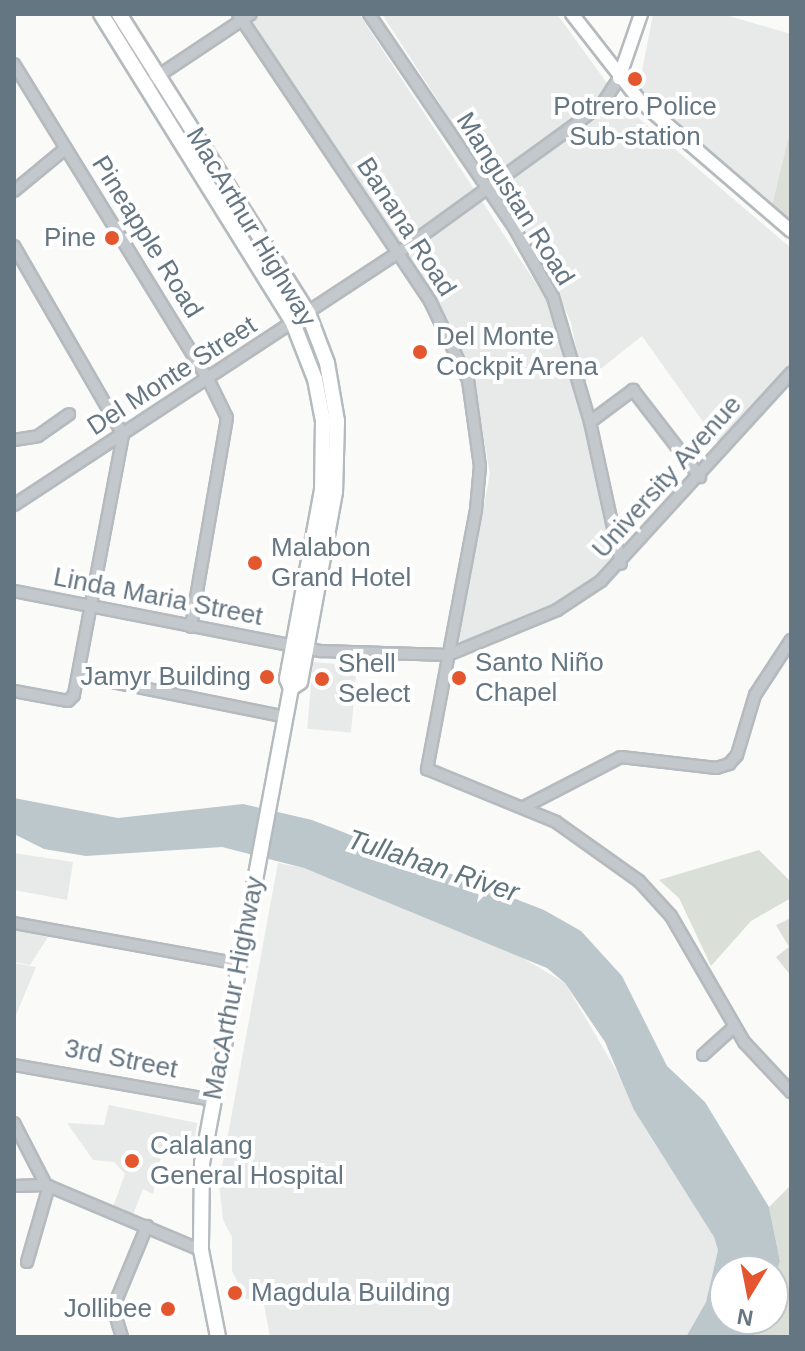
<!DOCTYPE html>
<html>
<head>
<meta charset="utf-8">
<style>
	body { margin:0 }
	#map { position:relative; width:805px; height:1351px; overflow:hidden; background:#fafaf8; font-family:Helvetica,sans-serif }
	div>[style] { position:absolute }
	.built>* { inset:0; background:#e8e9e9; transform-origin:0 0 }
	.green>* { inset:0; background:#dadfd7 }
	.water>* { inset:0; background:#bbc7cb }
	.roads { filter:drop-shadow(2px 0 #b5babe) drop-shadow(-2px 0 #b5babe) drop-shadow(0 2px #b5babe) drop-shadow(0 -2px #b5babe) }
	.minor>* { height:10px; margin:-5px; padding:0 5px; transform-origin:5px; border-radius:5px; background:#c3c8cc }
	.major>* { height:12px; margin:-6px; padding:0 6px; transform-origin:6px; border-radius:6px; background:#fff }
	.highway>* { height:14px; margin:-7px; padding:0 7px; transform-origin:7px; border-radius:7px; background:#fff }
	.dots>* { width:22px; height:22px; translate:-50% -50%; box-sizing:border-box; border:4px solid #fff; border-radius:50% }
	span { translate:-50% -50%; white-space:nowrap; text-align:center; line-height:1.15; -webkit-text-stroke:8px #fff; paint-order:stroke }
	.poi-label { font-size:26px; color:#657683 }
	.right { translate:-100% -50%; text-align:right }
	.left { translate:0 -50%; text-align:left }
	.street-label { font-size:26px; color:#657683 }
	.water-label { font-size:28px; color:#60757c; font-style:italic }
	.frame { position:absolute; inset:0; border:16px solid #657683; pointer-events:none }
	.north { position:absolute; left:709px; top:1255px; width:80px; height:80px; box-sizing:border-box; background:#fff; border:2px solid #c1c8cd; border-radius:50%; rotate:190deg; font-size:22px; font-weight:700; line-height:32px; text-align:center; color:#657683 }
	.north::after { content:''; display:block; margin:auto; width:28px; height:36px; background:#e4572e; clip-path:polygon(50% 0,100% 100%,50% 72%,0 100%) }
</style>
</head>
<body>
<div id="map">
	<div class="built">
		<i style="clip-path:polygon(247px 14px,359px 14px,552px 308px,570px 358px,615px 563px,564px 602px,462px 645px,458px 638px,490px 474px,471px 367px,436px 300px)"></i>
		<i style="clip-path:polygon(382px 14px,557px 14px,622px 104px,791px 248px,791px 365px,721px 447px,642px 336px,583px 383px,571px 322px,543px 263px)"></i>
		<i style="clip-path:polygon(653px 14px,722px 14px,791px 34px,791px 127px,772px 205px,639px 87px)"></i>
		<i style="left:313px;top:662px;width:44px;height:67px;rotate:5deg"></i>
		<i style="clip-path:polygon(14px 853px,73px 862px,67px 900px,14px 890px)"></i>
		<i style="clip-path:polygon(278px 863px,304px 868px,499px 944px,565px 983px,714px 1237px,718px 1250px,706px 1302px,686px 1337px,270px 1337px,263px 1299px,246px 1299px,232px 1271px,232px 1237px,223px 1220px,219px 1183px)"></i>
		<i style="clip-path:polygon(14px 930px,48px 937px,30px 965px,14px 962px)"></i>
		<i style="clip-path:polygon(14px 963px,36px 967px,14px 1020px)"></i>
		<i style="clip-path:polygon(109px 1105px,197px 1123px,193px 1151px,163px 1147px,153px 1194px,143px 1189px,132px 1217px,112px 1209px,125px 1174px,114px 1162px,93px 1160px,67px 1123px,104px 1125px)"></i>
	</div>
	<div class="green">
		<i style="clip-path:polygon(791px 127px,791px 222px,772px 205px)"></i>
		<i style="clip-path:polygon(759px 850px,791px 882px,791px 898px,751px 921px,711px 966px,679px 898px,659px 880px)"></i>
		<i style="clip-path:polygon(791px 918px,791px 976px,776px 957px,789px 947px,776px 925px)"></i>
		<i style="clip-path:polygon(791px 1185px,791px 1337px,753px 1337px,762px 1319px,773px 1319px,773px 1282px,780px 1261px,769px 1207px)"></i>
	</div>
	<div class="water">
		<i style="clip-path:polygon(14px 798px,118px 818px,243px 804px,312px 820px,544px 910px,581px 931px,622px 976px,667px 1066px,705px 1102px,769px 1207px,780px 1261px,773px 1282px,773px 1271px,725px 1271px,725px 1319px,762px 1319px,753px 1337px,686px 1337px,706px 1302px,718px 1250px,714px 1237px,634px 1110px,605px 1042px,565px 983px,547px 968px,304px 868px,222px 847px,86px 856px,44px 849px,14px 834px)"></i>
	</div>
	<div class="roads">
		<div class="minor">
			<i style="left:238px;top:14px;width:345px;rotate:56.2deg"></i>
			<i style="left:430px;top:301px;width:88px;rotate:64.3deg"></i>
			<i style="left:468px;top:380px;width:87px;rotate:82.1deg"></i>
			<i style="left:480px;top:466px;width:44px;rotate:95.2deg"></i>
			<i style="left:476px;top:510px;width:264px;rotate:100.7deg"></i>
			<i style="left:427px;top:769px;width:139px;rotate:22.3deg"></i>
			<i style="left:556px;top:822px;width:102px;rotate:35.4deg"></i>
			<i style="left:639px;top:881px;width:47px;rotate:47.6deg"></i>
			<i style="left:671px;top:916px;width:146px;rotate:59.9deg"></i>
			<i style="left:744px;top:1042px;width:69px;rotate:46.8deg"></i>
			<i style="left:369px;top:14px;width:260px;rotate:55.8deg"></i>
			<i style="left:515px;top:229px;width:78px;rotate:60.8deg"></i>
			<i style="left:553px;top:297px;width:130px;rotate:73.5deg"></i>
			<i style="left:590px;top:422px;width:145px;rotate:77.7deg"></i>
			<i style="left:14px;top:64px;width:370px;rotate:58.4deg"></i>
			<i style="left:208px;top:379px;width:43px;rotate:64deg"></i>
			<i style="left:227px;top:418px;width:212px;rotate:99.8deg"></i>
			<i style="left:146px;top:84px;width:126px;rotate:-33.7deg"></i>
			<i style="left:14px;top:191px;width:67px;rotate:-39.6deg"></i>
			<i style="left:14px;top:246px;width:218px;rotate:60deg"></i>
			<i style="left:123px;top:435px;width:265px;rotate:100.7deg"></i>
			<i style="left:74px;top:695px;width:8px;rotate:135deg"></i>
			<i style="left:68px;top:701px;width:55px;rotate:-169.5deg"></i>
			<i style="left:590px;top:422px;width:54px;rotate:-36.7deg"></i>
			<i style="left:633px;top:390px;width:110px;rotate:52.4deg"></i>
			<i style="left:14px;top:440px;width:24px;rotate:-9deg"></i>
			<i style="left:38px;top:436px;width:38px;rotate:-35deg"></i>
			<i style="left:14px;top:505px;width:459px;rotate:-33.3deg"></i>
			<i style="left:398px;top:253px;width:210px;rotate:-35.9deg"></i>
			<i style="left:568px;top:130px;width:44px;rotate:-37.6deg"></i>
			<i style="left:603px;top:103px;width:30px;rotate:-57deg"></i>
			<i style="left:14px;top:591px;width:313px;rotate:11.1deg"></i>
			<i style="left:321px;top:651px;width:127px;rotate:1.8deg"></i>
			<i style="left:448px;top:655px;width:118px;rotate:-22.4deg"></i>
			<i style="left:557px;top:610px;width:53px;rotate:-33.4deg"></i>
			<i style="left:601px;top:581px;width:282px;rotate:-47.6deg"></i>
			<i style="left:78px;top:675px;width:212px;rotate:11.4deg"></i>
			<i style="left:526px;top:806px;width:107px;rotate:-27.3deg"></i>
			<i style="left:621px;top:757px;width:96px;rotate:6.6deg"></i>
			<i style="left:716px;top:768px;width:14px;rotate:-17deg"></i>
			<i style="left:729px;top:764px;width:12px;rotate:-48deg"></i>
			<i style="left:737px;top:755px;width:63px;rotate:-73.3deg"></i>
			<i style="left:755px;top:695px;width:66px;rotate:-56.8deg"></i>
			<i style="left:14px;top:923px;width:230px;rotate:10.3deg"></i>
			<i style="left:703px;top:1055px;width:42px;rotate:-42.1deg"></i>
			<i style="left:14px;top:1065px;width:201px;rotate:10deg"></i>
			<i style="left:14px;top:1123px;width:70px;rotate:62.7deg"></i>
			<i style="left:14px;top:1186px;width:32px;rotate:-2deg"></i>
			<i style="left:46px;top:1185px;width:168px;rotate:22.8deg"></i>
			<i style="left:27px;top:1262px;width:79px;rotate:-73.9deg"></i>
			<i style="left:122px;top:1337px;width:30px;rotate:-107deg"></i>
			<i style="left:113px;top:1308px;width:89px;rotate:-67.5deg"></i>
		</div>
		<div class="major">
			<i style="left:572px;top:14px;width:110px;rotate:52deg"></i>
			<i style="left:640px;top:101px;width:199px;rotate:40.7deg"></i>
			<i style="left:619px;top:78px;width:68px;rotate:-71deg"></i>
		</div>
		<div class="highway">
			<i style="left:101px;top:14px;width:364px;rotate:58.1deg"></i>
			<i style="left:293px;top:323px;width:60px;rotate:68.6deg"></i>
			<i style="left:315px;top:379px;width:43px;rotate:79.2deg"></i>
			<i style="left:323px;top:421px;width:69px;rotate:90.8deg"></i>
			<i style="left:322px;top:490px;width:192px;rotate:100.5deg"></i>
			<i style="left:287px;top:679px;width:10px;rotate:66deg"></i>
			<i style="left:291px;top:688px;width:482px;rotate:100.6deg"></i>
			<i style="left:202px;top:1162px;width:88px;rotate:90.7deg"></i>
			<i style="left:201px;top:1250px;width:89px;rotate:78.9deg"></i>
			<i style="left:119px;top:14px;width:354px;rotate:57.7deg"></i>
			<i style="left:308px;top:313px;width:53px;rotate:69.2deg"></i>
			<i style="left:327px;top:363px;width:59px;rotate:80.2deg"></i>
			<i style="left:337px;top:421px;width:71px;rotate:91.6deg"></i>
			<i style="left:335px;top:492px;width:193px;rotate:100.4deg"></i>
			<i style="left:300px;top:682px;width:11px;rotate:146deg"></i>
		</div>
	</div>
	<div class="dots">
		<i style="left:635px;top:79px;background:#e4572e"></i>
		<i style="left:112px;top:238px;background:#e4572e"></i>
		<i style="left:420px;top:352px;background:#e4572e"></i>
		<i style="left:255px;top:563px;background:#e4572e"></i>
		<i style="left:267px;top:677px;background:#e4572e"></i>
		<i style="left:459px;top:678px;background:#e4572e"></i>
		<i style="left:322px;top:679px;background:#e4572e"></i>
		<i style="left:132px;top:1161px;background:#e4572e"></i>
		<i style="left:235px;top:1293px;background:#e4572e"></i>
		<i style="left:168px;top:1309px;background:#e4572e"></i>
	</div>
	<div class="poi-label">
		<span style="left:635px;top:122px">Potrero Police<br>Sub-station</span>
		<span class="right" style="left:96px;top:238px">Pine</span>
		<span class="left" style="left:436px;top:352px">Del Monte<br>Cockpit Arena</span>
		<span class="left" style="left:271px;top:563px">Malabon<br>Grand Hotel</span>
		<span class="left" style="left:475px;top:678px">Santo Niño<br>Chapel</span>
		<span class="left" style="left:338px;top:679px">Shell<br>Select</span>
		<span class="right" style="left:251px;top:677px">Jamyr Building</span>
		<span class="left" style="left:150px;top:1161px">Calalang<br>General Hospital</span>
		<span class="left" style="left:251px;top:1293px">Magdula Building</span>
		<span class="right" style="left:152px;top:1309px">Jollibee</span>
	</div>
	<div class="street-label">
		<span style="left:515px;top:199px;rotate:58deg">Mangustan Road</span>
		<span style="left:251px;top:227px;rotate:59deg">MacArthur Highway</span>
		<span style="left:406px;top:227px;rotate:57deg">Banana Road</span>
		<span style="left:147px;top:237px;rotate:58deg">Pineapple Road</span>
		<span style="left:172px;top:376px;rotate:-33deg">Del Monte Street</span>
		<span style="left:667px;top:477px;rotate:-48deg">University Avenue</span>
		<span style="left:158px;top:597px;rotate:11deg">Linda Maria Street</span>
		<span style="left:234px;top:988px;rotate:-79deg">MacArthur Highway</span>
		<span style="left:121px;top:1059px;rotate:11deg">3rd Street</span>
	</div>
	<div class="water-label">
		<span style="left:433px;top:866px;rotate:18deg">Tullahan River</span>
	</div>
	<div class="frame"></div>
	<div class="north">N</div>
</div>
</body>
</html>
